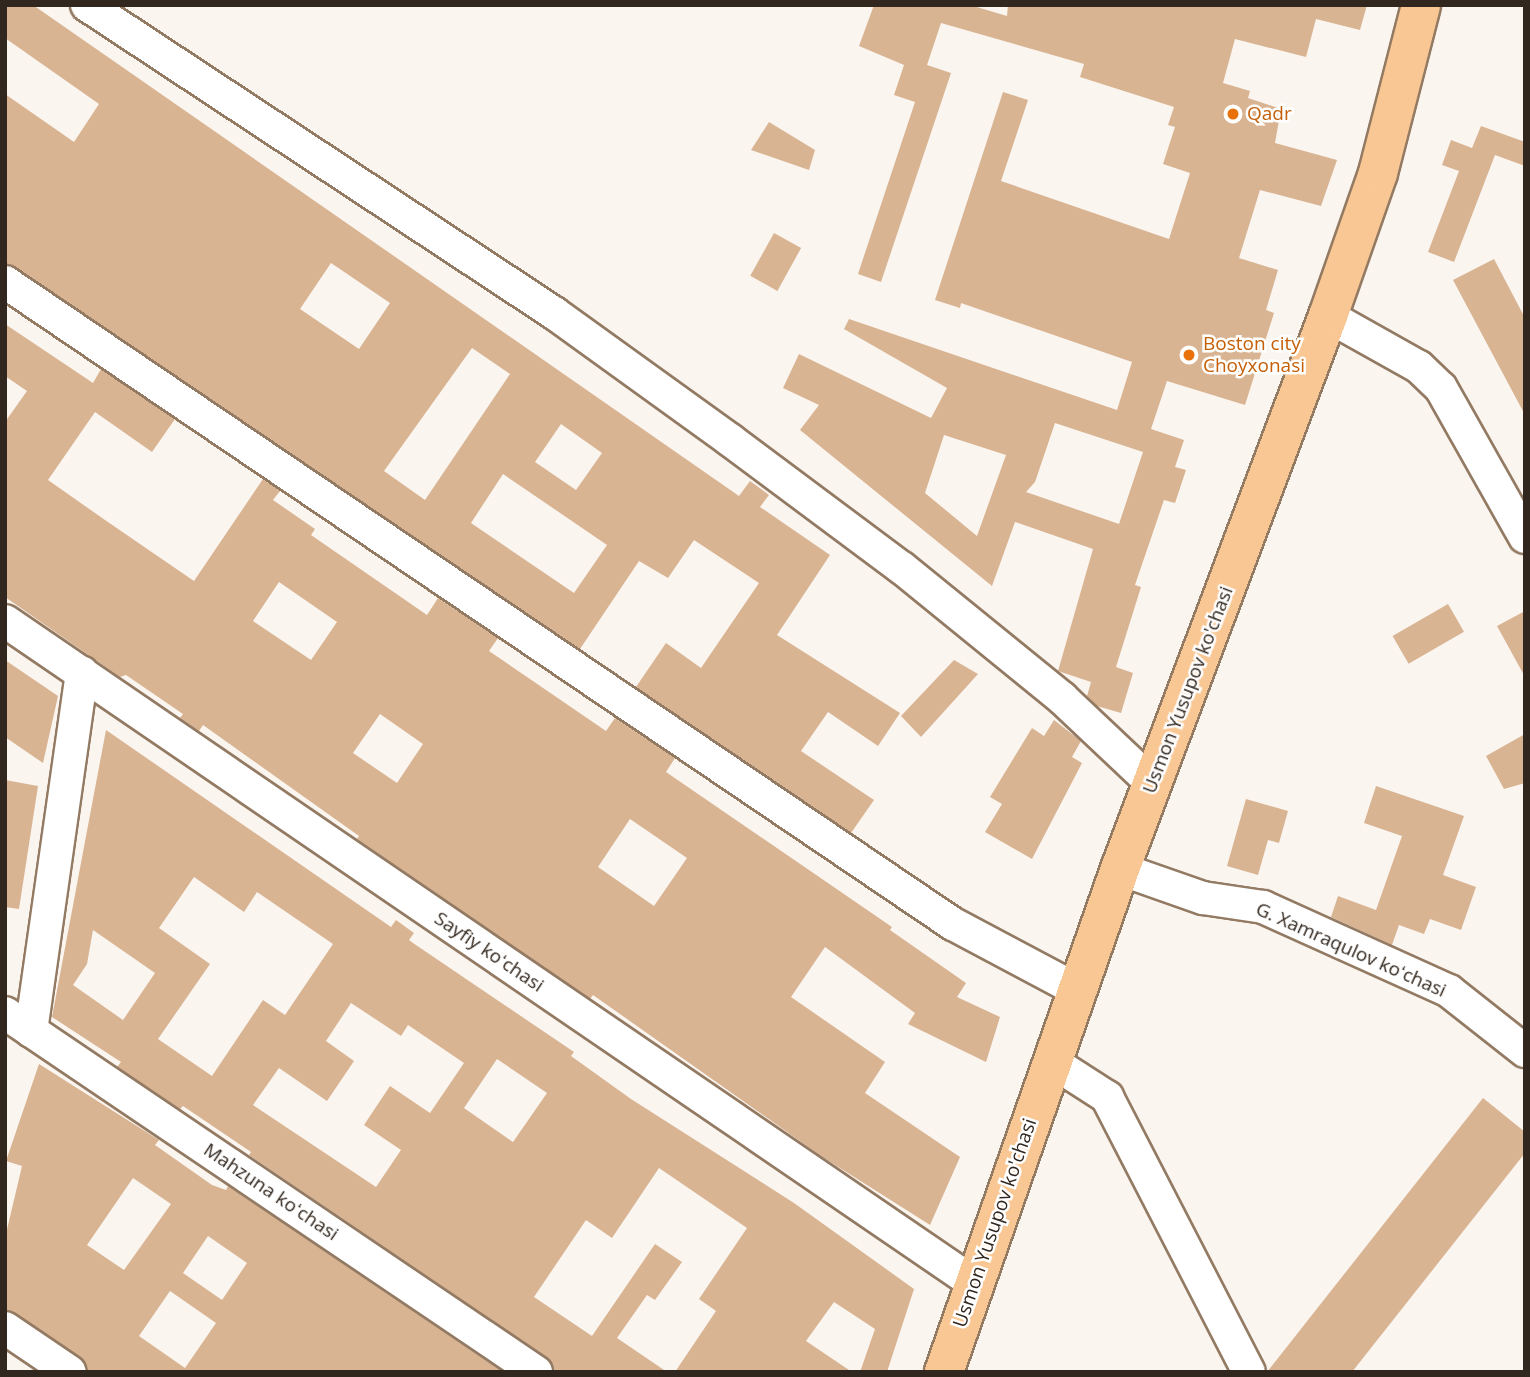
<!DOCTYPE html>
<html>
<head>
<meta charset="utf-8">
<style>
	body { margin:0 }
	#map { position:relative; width:1530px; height:1377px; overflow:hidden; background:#fbf5f0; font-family:"Open Sans",sans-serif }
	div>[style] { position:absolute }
	.building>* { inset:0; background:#d9b492; transform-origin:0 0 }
	.roads { filter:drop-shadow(2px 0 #937a63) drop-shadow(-2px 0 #937a63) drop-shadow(0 2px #937a63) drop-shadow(0 -2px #937a63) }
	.minor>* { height:32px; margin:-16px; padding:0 16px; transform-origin:16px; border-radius:16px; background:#fff }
	.major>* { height:38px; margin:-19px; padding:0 19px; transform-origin:19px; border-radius:19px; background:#f9c794 }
	.dots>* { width:19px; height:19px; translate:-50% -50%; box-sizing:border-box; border:4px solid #fff; border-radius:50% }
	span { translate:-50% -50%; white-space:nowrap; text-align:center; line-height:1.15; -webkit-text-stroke:5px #fff; paint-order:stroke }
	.food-label { font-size:19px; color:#c56008 }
	.left { translate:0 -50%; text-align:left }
	.street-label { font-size:19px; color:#32271e }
	.frame { position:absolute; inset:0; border:7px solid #32271e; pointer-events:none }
</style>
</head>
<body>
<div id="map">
	<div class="building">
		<i style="clip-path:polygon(evenodd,5px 5px,33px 5px,739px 496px,750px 481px,769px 495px,760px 507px,830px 555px,777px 635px,900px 713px,878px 746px,828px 712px,801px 751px,874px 800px,851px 833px,636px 687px,666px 643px,701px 668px,759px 583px,694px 540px,668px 578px,639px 561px,580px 649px,5px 264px,5px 94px,74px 142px,99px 104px,5px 38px,5px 5px,331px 263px,390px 303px,359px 349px,300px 309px,331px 263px,5px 5px,472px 348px,510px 374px,425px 500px,384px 471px,472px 348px,5px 5px,561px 424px,602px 453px,576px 490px,535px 462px,561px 424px,5px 5px,503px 474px,607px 545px,574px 593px,471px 523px,503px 474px)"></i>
		<i style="clip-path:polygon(evenodd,874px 5px,970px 5px,1007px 16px,1008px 5px,1367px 5px,1360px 30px,1316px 19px,1306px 57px,1235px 39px,1223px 83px,1250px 91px,1248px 98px,1281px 109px,1275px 143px,1337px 160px,1321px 206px,1260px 190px,1239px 258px,1278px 270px,1266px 310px,1274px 313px,1245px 405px,1167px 381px,1151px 429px,1184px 440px,1175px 467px,1186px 470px,1175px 503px,1164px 500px,1135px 585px,1141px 587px,1116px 667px,1133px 673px,1121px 713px,1097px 706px,1087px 696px,1091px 682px,1058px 671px,1093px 549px,1015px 522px,992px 586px,800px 430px,819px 405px,783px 388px,799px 354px,931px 418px,947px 388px,844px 329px,849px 319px,1117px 410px,1132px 362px,961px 303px,960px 308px,935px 300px,1003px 92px,1028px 100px,1001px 181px,1169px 239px,1190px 173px,1163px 164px,1175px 127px,1168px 125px,1174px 107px,1080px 77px,1084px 64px,941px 23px,927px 65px,951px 73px,881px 282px,858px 274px,915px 102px,894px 95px,904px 65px,859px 46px,874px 5px,1055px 423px,1143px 452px,1119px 524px,1026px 492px,1035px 482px,1055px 423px,874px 5px,944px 435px,1006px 455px,977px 536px,925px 493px,944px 435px)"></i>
		<i style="clip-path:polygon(769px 122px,815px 150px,809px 170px,751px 150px)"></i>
		<i style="clip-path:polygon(1481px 126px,1525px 142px,1525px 166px,1495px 155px,1454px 262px,1428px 252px,1459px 171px,1442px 165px,1451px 140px,1472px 148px)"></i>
		<i style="left:774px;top:233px;width:31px;height:49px;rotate:29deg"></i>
		<i style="clip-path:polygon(1494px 259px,1525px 318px,1525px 415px,1453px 280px)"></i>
		<i style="clip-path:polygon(evenodd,5px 324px,93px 383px,101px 369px,175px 419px,152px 452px,95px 412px,48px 480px,105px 520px,194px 581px,263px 479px,280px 491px,273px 500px,315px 529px,311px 535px,427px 615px,438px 598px,498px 638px,489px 651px,606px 731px,615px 718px,675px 758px,666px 772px,892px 927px,890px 930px,966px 983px,957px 997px,1000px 1017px,986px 1062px,908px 1024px,915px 1013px,825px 947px,791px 997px,885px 1062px,865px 1093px,960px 1157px,930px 1225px,821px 1156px,593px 995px,590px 999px,357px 839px,359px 836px,203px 725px,199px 731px,180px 718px,183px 714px,126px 675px,120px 677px,5px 597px,5px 422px,27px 391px,5px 376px,5px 324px,279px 582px,337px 622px,311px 660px,253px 621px,279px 582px,5px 324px,380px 714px,423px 744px,397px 783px,353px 753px,380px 714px,5px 324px,630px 819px,687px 858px,654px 906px,598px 867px,630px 819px)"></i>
		<i style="left:1448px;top:604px;width:32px;height:64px;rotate:60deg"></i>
		<i style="clip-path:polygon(1525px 611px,1525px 677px,1497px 626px)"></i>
		<i style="clip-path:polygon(5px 660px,58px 696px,43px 763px,5px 737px)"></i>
		<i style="clip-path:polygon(954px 660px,978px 674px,921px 737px,901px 716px)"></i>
		<i style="clip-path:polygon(1054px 720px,1081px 741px,1072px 757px,1082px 763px,1032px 859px,985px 832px,1002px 804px,990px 797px,1032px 728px,1044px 736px)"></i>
		<i style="clip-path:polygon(evenodd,106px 730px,391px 927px,396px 920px,414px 933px,409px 940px,413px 943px,574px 1052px,571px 1056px,631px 1099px,794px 1203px,914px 1289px,887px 1372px,860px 1372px,875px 1329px,834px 1302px,806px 1341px,852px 1372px,675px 1372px,716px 1311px,699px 1299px,747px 1228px,659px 1168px,612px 1238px,586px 1220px,534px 1297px,592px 1336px,655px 1244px,682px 1262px,655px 1300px,647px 1295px,617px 1338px,667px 1372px,554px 1372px,546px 1357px,249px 1155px,251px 1152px,183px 1106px,180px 1109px,117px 1067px,121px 1062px,52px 1017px,106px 730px,194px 877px,244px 912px,257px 892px,333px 944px,285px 1015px,263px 1000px,212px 1076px,158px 1039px,210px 964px,159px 928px,194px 877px,106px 730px,93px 930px,155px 973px,123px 1020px,73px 985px,87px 964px,93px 930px,106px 730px,351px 1003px,401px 1036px,408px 1025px,464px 1063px,430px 1113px,390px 1086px,364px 1125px,401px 1150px,376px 1187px,253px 1105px,279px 1068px,327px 1101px,354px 1061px,326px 1041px,351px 1003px,106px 730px,497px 1059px,547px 1093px,513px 1142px,464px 1108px,497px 1059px)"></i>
		<i style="clip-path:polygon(1525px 734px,1525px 783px,1504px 789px,1486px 756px)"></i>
		<i style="clip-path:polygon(5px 780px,38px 786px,19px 909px,5px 907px)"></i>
		<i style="clip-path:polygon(1376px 786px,1464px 816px,1443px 875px,1476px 887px,1461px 930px,1430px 919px,1424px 934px,1399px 925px,1392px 945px,1331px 917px,1338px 896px,1376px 910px,1402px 836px,1364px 823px)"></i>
		<i style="clip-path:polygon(1246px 799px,1288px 811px,1279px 843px,1268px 840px,1258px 875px,1227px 866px)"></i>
		<i style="clip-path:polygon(evenodd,39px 1064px,159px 1140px,155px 1145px,212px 1185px,226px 1190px,228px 1186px,503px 1372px,88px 1372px,80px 1357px,5px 1310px,5px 1238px,22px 1166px,6px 1161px,39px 1064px,133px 1178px,171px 1204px,124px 1270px,87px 1245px,133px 1178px,39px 1064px,208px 1236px,247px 1263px,222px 1300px,183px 1273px,208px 1236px,39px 1064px,170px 1291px,216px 1323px,185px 1368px,139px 1336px,170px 1291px)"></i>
		<i style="clip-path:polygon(1483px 1098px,1525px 1132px,1525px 1153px,1352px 1372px,1267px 1372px)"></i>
	</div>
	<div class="roads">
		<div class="minor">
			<i style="left:87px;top:5px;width:559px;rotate:33.41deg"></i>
			<i style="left:554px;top:313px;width:217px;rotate:35.8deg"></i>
			<i style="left:730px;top:440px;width:214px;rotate:36.7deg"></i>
			<i style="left:902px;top:568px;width:206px;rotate:39.1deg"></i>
			<i style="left:1062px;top:698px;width:124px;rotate:43.4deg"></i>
			<i style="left:5px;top:282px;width:1145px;rotate:34.11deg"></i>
			<i style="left:953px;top:924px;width:140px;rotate:28deg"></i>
			<i style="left:1328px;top:316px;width:104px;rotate:29.3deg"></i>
			<i style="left:1419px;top:367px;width:30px;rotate:44deg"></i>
			<i style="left:1441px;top:388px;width:171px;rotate:60.6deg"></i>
			<i style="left:5px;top:621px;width:1174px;rotate:34.34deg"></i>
			<i style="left:1120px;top:869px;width:88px;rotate:19.3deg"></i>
			<i style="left:1203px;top:898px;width:61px;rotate:8.5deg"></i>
			<i style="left:1263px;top:907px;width:204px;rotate:24.3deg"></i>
			<i style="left:1449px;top:991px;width:97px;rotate:38.3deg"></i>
			<i style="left:5px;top:1013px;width:641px;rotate:34.06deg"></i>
			<i style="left:31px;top:1031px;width:362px;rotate:-81.9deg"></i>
			<i style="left:1051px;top:1061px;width:67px;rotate:32.7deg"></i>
			<i style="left:1107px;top:1097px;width:309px;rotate:62.7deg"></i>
			<i style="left:5px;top:1328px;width:78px;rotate:34.1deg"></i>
		</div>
		<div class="major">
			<i style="left:944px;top:1372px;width:533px;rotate:-70.72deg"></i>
			<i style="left:1120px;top:869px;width:591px;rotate:-69.39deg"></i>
			<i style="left:1328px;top:316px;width:151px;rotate:-70.7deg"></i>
			<i style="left:1378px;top:173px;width:173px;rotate:-75.6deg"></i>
		</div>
	</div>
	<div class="dots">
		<i style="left:1233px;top:114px;background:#e8710a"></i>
		<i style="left:1189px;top:355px;background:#e8710a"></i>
	</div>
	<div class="food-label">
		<span class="left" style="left:1247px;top:114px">Qadr</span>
		<span class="left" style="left:1203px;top:355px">Boston city<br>Choyxonasi</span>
	</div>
	<div class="street-label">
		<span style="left:1188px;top:690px;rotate:-69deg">Usmon Yusupov ko'chasi</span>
		<span style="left:1351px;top:950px;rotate:24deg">G. Xamraqulov koʻchasi</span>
		<span style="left:489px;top:952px;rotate:34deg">Sayfiy koʻchasi</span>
		<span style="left:271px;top:1192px;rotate:34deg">Mahzuna koʻchasi</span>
		<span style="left:995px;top:1223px;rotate:-71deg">Usmon Yusupov ko'chasi</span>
	</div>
	<div class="frame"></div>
</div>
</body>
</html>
